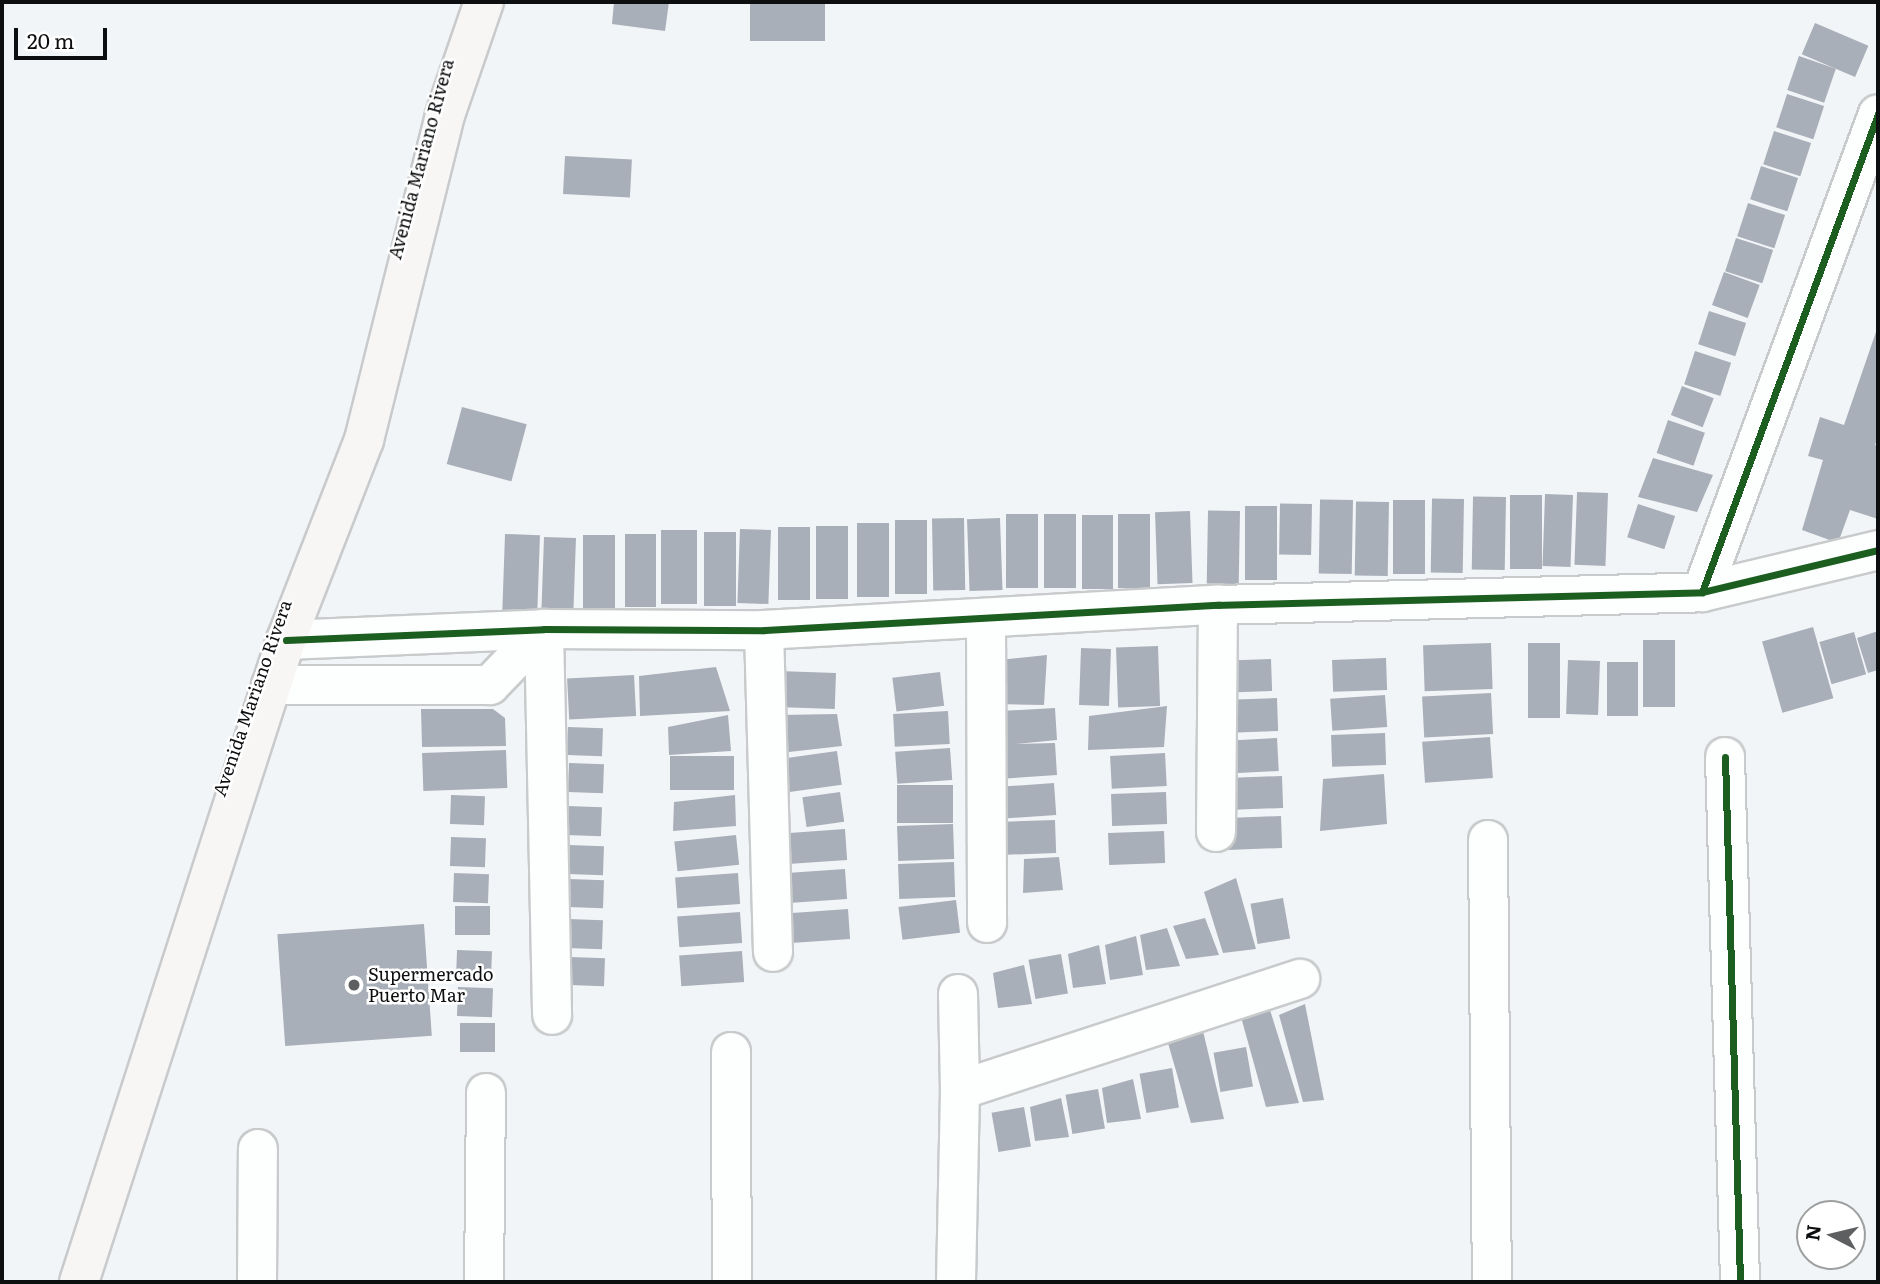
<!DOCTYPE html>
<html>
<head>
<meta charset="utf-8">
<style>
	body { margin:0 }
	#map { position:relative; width:1880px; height:1284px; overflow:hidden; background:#f2f5f8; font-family:Literata,serif }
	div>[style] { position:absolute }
	.building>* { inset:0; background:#a9afb8; transform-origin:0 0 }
	.roads { filter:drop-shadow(2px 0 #c8cacb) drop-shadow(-2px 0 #c8cacb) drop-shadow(0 2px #c8cacb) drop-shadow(0 -2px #c8cacb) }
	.minor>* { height:38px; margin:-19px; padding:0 19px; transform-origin:19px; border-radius:19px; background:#fdfefe }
	.major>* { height:38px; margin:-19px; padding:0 19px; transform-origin:19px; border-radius:19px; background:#f8f5f5 }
	.cycleway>* { height:7px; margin:-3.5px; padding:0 3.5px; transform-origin:3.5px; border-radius:3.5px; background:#1b5e20 }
	.dots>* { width:19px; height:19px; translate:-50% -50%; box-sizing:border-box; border:4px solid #fff; border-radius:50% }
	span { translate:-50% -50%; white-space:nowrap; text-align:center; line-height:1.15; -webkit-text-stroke:5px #fff; paint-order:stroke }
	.street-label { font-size:18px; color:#0d0e10 }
	.poi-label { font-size:18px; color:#0d0e10 }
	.left { translate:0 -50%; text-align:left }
	.frame { position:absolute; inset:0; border:4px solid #0d0e10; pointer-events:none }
	.north { position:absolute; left:1796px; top:1200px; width:70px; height:70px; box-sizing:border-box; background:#fff; border:2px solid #9e9f9f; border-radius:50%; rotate:277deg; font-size:19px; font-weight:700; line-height:28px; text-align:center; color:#0d0e10 }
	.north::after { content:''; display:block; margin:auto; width:24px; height:32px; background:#5d5f61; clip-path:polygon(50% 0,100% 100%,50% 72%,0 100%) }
	.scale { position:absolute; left:14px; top:28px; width:93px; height:32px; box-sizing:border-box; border:4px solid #0d0e10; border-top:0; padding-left:9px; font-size:21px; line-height:24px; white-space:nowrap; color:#0d0e10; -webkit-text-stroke:5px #fff; paint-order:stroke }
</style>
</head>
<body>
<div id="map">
	<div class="building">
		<i style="clip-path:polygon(614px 2px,669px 2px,665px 31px,612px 24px)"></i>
		<i style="left:750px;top:2px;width:75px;height:39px"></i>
		<i style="left:1815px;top:23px;width:58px;height:34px;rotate:23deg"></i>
		<i style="left:1799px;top:56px;width:39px;height:36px;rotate:19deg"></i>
		<i style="left:1787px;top:94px;width:39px;height:35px;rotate:18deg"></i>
		<i style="left:1774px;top:131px;width:39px;height:35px;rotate:18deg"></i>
		<i style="left:565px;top:156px;width:67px;height:38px;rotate:3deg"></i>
		<i style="left:1761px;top:166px;width:39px;height:35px;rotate:18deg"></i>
		<i style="left:1748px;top:203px;width:39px;height:35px;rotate:18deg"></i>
		<i style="left:1736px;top:238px;width:39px;height:35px;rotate:18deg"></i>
		<i style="left:1724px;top:272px;width:38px;height:35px;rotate:20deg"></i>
		<i style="left:1709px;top:311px;width:39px;height:35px;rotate:18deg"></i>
		<i style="clip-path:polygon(1878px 326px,1878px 437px,1875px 445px,1878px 446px,1878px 519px,1850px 510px,1838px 543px,1802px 530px,1823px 460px,1808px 456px,1820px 417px,1844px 425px)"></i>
		<i style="left:1695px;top:351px;width:38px;height:35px;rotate:18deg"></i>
		<i style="left:1682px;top:386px;width:34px;height:31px;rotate:21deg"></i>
		<i style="left:462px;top:407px;width:67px;height:59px;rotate:15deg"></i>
		<i style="left:1668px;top:420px;width:39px;height:35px;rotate:19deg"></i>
		<i style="clip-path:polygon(1653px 458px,1713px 475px,1697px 512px,1638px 497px)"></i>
		<i style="left:1608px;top:493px;width:73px;height:31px;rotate:92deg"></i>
		<i style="left:1542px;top:495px;width:74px;height:32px;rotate:90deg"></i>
		<i style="left:1573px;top:495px;width:72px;height:28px;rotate:92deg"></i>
		<i style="left:1506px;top:497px;width:73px;height:33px;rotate:91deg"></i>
		<i style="left:1464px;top:499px;width:74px;height:32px;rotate:91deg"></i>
		<i style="left:1353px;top:500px;width:74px;height:33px;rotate:91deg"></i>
		<i style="left:1425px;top:500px;width:74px;height:32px;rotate:90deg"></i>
		<i style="left:1389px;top:502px;width:74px;height:33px;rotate:91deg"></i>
		<i style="left:1312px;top:504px;width:51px;height:32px;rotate:91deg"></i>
		<i style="left:1638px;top:504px;width:39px;height:35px;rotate:18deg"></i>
		<i style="left:1277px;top:506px;width:74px;height:32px;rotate:90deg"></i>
		<i style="left:1190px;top:511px;width:72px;height:35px;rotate:88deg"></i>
		<i style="left:1240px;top:511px;width:73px;height:32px;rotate:91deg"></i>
		<i style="left:1006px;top:514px;width:32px;height:74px"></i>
		<i style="left:1044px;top:514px;width:32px;height:74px"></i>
		<i style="left:1118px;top:514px;width:32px;height:74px"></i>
		<i style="left:1082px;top:515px;width:31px;height:74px"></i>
		<i style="left:964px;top:518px;width:72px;height:32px;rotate:89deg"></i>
		<i style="left:1000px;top:518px;width:72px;height:33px;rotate:88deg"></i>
		<i style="left:895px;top:520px;width:32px;height:74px"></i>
		<i style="left:857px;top:523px;width:32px;height:74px"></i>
		<i style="left:816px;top:526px;width:32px;height:73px"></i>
		<i style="left:778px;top:527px;width:32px;height:73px"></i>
		<i style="left:740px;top:529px;width:31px;height:74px;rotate:2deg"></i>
		<i style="left:661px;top:530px;width:36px;height:74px"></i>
		<i style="left:704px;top:532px;width:32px;height:74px"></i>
		<i style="left:505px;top:534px;width:35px;height:76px;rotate:2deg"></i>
		<i style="left:625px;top:534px;width:31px;height:73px"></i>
		<i style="left:583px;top:535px;width:32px;height:73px"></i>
		<i style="left:544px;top:537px;width:32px;height:74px;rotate:2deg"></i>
		<i style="left:1813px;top:627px;width:74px;height:53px;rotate:74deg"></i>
		<i style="clip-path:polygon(1878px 631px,1878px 670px,1868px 673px,1857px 638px)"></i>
		<i style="left:1854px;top:632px;width:44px;height:36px;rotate:74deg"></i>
		<i style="left:1643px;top:640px;width:32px;height:67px"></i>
		<i style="left:1491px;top:643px;width:46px;height:68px;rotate:88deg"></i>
		<i style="left:1528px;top:643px;width:32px;height:75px"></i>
		<i style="left:1158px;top:646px;width:60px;height:42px;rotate:88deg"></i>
		<i style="left:1081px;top:648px;width:30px;height:57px;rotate:2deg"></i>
		<i style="clip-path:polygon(1047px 655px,1044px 705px,999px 704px,999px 660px)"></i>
		<i style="left:1386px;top:658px;width:32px;height:54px;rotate:88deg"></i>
		<i style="left:1271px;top:659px;width:32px;height:56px;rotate:88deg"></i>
		<i style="left:1568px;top:660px;width:32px;height:54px;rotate:2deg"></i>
		<i style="left:1607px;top:662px;width:31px;height:54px"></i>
		<i style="clip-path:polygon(716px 667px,730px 711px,640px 716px,639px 676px)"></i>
		<i style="left:940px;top:672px;width:34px;height:48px;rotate:83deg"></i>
		<i style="left:836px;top:673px;width:36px;height:58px;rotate:92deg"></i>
		<i style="left:634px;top:675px;width:41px;height:67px;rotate:87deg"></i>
		<i style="left:1491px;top:693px;width:41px;height:69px;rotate:87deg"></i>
		<i style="left:1385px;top:695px;width:32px;height:55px;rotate:86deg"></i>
		<i style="left:1277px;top:698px;width:33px;height:55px;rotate:88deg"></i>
		<i style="clip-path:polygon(1167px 706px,1164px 747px,1088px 750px,1089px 716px)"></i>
		<i style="clip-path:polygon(1055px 708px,1057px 740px,1016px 744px,1055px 743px,1057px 775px,999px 779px,1001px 711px)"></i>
		<i style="clip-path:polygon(421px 709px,493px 709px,505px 718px,506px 746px,422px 747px)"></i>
		<i style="left:948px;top:711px;width:33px;height:55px;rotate:87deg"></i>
		<i style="clip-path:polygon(837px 714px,842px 746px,780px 753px,779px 715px)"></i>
		<i style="clip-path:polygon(728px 715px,731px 751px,669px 755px,668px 727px)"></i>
		<i style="left:568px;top:727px;width:35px;height:28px;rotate:2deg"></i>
		<i style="left:1385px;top:733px;width:32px;height:54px;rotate:88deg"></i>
		<i style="left:1490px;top:737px;width:41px;height:68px;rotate:86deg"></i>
		<i style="left:1277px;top:738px;width:33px;height:55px;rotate:87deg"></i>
		<i style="left:950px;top:748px;width:32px;height:55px;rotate:86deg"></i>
		<i style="left:506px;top:750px;width:38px;height:84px;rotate:88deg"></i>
		<i style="left:837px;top:751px;width:34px;height:58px;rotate:82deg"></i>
		<i style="left:1165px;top:753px;width:33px;height:55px;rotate:87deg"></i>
		<i style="left:734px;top:756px;width:34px;height:64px;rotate:90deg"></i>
		<i style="left:569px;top:763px;width:35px;height:29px;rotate:2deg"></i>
		<i style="clip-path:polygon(1384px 774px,1387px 824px,1320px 831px,1323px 779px)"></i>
		<i style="left:1282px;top:776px;width:32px;height:56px;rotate:88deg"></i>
		<i style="left:1054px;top:783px;width:32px;height:55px;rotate:86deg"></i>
		<i style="left:897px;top:785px;width:56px;height:38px"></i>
		<i style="left:840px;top:792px;width:30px;height:38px;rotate:82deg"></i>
		<i style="left:1166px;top:792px;width:32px;height:55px;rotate:88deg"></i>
		<i style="left:451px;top:795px;width:34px;height:29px;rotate:2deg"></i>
		<i style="clip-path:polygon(735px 795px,736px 826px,673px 831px,674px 802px)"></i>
		<i style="left:567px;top:806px;width:35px;height:29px;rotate:2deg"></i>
		<i style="left:1281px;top:816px;width:32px;height:55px;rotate:88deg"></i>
		<i style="left:1055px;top:820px;width:33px;height:56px;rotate:88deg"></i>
		<i style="left:953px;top:824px;width:35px;height:56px;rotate:88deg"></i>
		<i style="left:845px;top:829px;width:31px;height:63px;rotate:86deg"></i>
		<i style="left:1164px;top:831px;width:32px;height:56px;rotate:88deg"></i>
		<i style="left:736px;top:835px;width:30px;height:62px;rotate:84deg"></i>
		<i style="left:451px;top:837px;width:35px;height:29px;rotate:2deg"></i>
		<i style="left:569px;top:845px;width:35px;height:29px;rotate:2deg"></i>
		<i style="clip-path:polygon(1059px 857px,1063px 890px,1023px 893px,1024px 859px)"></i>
		<i style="left:954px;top:862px;width:35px;height:56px;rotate:88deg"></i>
		<i style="left:845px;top:869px;width:30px;height:62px;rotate:86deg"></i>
		<i style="left:454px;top:873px;width:35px;height:29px;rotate:2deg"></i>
		<i style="left:738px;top:873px;width:31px;height:63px;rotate:86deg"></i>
		<i style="clip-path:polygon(1236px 878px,1256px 949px,1223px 953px,1204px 892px)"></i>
		<i style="left:569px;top:879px;width:35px;height:28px;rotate:2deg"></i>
		<i style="left:1283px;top:898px;width:41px;height:33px;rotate:80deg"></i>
		<i style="left:956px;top:900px;width:33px;height:58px;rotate:83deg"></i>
		<i style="left:455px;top:906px;width:35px;height:29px"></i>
		<i style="left:848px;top:909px;width:30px;height:63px;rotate:86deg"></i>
		<i style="left:740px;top:912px;width:31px;height:63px;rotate:86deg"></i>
		<i style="clip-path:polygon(1205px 918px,1219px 955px,1186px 959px,1173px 926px)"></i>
		<i style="left:568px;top:919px;width:35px;height:29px;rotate:2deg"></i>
		<i style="left:424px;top:924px;width:112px;height:147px;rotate:86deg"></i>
		<i style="clip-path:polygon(1167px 928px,1180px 966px,1146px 970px,1140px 935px)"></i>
		<i style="clip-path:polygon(1136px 936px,1143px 975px,1110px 980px,1105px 945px)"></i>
		<i style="clip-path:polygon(1099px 945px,1106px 984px,1073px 988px,1068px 954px)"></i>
		<i style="left:457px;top:950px;width:35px;height:29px;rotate:2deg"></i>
		<i style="left:742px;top:951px;width:31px;height:63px;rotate:86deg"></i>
		<i style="left:1061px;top:954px;width:40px;height:33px;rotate:80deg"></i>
		<i style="left:571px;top:957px;width:34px;height:28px;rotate:2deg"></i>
		<i style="clip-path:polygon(1024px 965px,1032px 1004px,998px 1008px,993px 973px)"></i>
		<i style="left:458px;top:987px;width:35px;height:29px;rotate:2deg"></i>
		<i style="clip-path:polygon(1305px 1004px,1324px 1100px,1303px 1102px,1279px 1015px)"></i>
		<i style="clip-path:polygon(1270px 1010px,1299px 1103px,1266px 1107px,1241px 1017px)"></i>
		<i style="left:460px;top:1023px;width:35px;height:29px"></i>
		<i style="clip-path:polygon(1203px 1031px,1224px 1119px,1191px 1123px,1168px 1043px)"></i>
		<i style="left:1246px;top:1047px;width:40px;height:33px;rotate:80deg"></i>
		<i style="left:1172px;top:1068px;width:40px;height:33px;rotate:80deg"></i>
		<i style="clip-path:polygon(1133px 1079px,1141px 1119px,1107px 1123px,1102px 1088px)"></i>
		<i style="left:1098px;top:1089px;width:40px;height:33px;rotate:80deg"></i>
		<i style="clip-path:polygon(1061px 1098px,1069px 1137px,1035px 1141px,1030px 1107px)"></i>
		<i style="left:1024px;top:1107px;width:40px;height:33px;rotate:80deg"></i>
	</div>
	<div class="roads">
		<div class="minor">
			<i style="left:1702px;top:592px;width:509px;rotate:-69.79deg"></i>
			<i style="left:986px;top:619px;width:304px;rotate:89.8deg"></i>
			<i style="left:544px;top:629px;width:386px;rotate:88.8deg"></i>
			<i style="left:764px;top:630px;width:322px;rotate:88.4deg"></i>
			<i style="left:286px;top:640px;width:258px;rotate:-2.4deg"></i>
			<i style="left:544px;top:629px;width:220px;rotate:0.3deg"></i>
			<i style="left:764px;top:630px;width:455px;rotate:-3.2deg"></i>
			<i style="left:1218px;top:605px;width:484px;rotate:-1.5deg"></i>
			<i style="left:1702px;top:592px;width:181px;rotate:-13.4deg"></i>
			<i style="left:271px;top:685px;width:219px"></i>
			<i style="left:490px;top:685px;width:78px;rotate:-46deg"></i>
			<i style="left:1725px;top:757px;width:525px;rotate:88.36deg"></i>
			<i style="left:1216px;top:832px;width:227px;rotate:-89.5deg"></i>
			<i style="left:1488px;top:840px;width:442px;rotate:89.5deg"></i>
			<i style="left:731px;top:1052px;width:230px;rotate:89.8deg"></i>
			<i style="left:960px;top:1090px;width:358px;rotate:-18.1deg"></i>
			<i style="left:257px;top:1282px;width:133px;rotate:-89.6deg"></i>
			<i style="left:484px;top:1282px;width:189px;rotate:-89.4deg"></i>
			<i style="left:956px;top:1282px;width:192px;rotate:-88.8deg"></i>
			<i style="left:960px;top:1090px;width:96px;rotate:-91.2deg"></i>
		</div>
		<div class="major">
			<i style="left:79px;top:1282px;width:675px;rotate:-72.13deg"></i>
			<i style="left:286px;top:640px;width:215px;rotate:-68.7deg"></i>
			<i style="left:364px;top:440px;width:335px;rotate:-76deg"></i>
			<i style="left:445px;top:115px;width:120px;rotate:-71deg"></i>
		</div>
	</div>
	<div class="cycleway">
		<i style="left:1702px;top:592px;width:509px;rotate:-69.79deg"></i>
		<i style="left:286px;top:640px;width:258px;rotate:-2.4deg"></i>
		<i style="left:544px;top:629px;width:220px;rotate:0.3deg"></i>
		<i style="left:764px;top:630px;width:455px;rotate:-3.2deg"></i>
		<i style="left:1218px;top:605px;width:484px;rotate:-1.5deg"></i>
		<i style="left:1702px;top:592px;width:181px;rotate:-13.4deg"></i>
		<i style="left:1725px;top:757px;width:525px;rotate:88.36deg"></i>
	</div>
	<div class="dots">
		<i style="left:354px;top:985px;background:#5d5f61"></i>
	</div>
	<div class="street-label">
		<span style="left:421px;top:159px;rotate:-75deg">Avenida Mariano Rivera</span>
		<span style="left:252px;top:698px;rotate:-71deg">Avenida Mariano Rivera</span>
	</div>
	<div class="poi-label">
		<span class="left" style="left:368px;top:985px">Supermercado<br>Puerto Mar</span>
	</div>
	<div class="frame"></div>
	<div class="north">N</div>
	<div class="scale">20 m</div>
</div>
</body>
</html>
